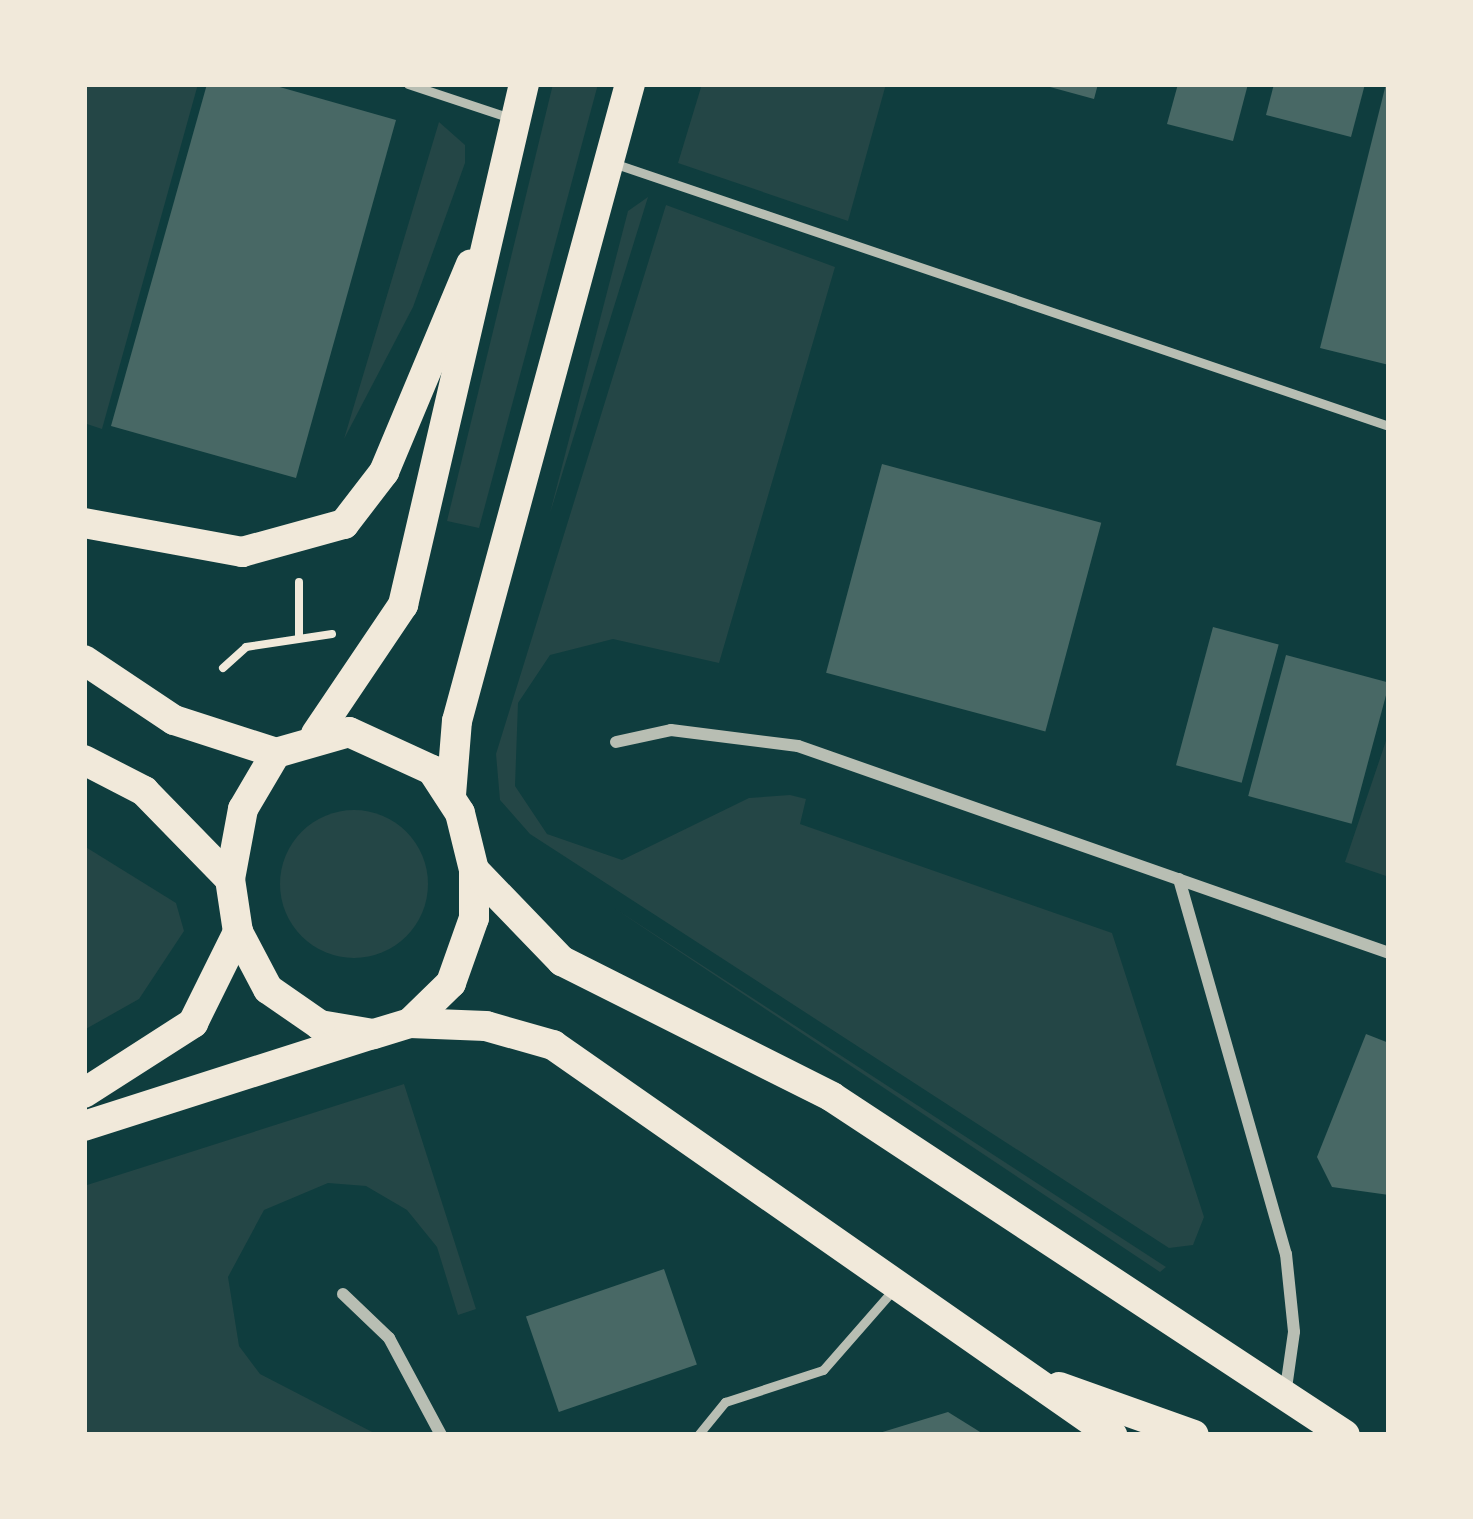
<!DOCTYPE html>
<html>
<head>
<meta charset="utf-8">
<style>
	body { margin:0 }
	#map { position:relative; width:1473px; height:1519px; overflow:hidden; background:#0f3d3e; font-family:Roboto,sans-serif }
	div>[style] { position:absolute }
	.green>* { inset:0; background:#244646 }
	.round { border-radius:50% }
	.building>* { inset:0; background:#486865; transform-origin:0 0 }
	.path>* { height:8px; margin:-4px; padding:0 4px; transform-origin:4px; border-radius:4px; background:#f1e9da }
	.service>* { height:9px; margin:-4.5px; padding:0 4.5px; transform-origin:4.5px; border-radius:4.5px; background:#b8beb3 }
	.minor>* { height:12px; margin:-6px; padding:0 6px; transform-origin:6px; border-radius:6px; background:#b8beb3 }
	.primary>* { height:30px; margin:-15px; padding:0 15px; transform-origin:15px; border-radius:15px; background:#f1e9da }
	span { translate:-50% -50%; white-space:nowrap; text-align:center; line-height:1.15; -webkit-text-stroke:9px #f1e9da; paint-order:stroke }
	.frame { position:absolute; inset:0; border:87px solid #f1e9da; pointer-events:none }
</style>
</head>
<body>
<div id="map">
	<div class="green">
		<i style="clip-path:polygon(84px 84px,198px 84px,102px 429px,84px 423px)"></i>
		<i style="clip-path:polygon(553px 84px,598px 84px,479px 528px,447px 521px)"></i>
		<i style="clip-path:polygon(702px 84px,886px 84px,848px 221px,678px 163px)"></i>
		<i style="clip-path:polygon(439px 122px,465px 145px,465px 163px,413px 307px,344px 439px)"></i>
		<i style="clip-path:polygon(648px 197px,550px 513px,628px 211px)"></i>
		<i style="clip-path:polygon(666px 205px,835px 267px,719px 663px,613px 639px,550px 655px,518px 703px,515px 786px,547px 834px,622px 860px,749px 798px,790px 795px,806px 799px,800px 824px,1112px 933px,1204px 1217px,1193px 1245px,1169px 1248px,530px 834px,500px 800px,496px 754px)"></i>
		<i style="clip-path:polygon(1389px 732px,1389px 877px,1345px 862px)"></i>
		<i class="round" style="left:280px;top:810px;width:148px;height:148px"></i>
		<i style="clip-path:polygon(84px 846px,176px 903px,184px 931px,139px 999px,84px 1030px)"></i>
		<i style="clip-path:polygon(614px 908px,1166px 1267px,1160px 1272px)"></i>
		<i style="clip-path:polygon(404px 1084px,476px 1309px,458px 1315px,437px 1247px,407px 1210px,366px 1186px,328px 1183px,264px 1210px,228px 1277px,239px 1346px,260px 1374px,378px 1435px,84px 1435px,84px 1186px)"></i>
	</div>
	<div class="building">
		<i style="clip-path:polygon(207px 84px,269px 84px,396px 120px,296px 478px,111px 426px)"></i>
		<i style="clip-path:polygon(1039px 84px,1098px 84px,1094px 99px)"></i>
		<i style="clip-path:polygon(1178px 84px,1248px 84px,1233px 141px,1167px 124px)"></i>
		<i style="clip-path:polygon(1274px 84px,1365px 84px,1351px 137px,1266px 115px)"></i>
		<i style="clip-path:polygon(1386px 84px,1389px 84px,1389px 365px,1320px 348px)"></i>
		<i style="left:882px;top:464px;width:227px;height:216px;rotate:15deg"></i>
		<i style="left:1213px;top:627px;width:68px;height:143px;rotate:15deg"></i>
		<i style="left:1286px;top:655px;width:107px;height:146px;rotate:15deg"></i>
		<i style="clip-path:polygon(1366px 1034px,1389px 1043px,1389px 1195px,1332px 1187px,1317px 1157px)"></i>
		<i style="left:664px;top:1269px;width:101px;height:146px;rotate:71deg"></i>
		<i style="clip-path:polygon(948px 1412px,985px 1435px,876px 1435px,876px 1434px)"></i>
	</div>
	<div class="path">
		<i style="left:299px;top:582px;width:56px;rotate:90deg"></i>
		<i style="left:223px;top:668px;width:31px;rotate:-42deg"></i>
		<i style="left:246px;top:647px;width:87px;rotate:-8.6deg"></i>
	</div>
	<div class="service">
		<i style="left:408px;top:84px;width:108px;rotate:18.4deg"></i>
		<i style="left:616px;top:164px;width:816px;rotate:18.72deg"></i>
		<i style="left:698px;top:1435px;width:43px;rotate:-50.7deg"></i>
		<i style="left:725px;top:1402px;width:103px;rotate:-18.1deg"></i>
		<i style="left:823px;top:1370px;width:108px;rotate:-48.8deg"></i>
	</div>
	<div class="minor">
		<i style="left:616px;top:742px;width:56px;rotate:-12.3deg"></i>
		<i style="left:671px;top:730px;width:128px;rotate:7.2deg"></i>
		<i style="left:798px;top:746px;width:626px;rotate:19.3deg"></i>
		<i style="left:1179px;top:879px;width:390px;rotate:74.1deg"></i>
		<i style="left:1286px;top:1254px;width:78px;rotate:84.1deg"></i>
		<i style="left:1294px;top:1332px;width:64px;rotate:98.1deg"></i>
		<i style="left:343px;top:1294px;width:64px;rotate:43.7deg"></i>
		<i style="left:389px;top:1338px;width:110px;rotate:61.8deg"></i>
	</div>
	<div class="primary">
		<i style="left:84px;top:523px;width:161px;rotate:10.4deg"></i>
		<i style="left:242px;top:552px;width:106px;rotate:-15.4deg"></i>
		<i style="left:344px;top:524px;width:66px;rotate:-52.4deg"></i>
		<i style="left:384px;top:472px;width:225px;rotate:-67.3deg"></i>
		<i style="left:84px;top:660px;width:108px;rotate:33.7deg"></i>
		<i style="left:174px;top:720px;width:107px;rotate:17.9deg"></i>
		<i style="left:349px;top:732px;width:91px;rotate:24.6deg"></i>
		<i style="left:432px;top:770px;width:51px;rotate:56.9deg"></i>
		<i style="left:460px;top:813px;width:59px;rotate:76.2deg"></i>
		<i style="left:474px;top:870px;width:48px;rotate:90deg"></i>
		<i style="left:474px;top:918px;width:69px;rotate:109.5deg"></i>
		<i style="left:451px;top:983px;width:57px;rotate:135.7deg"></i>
		<i style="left:410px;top:1023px;width:39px;rotate:163deg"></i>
		<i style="left:373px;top:1034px;width:54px;rotate:-170.4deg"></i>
		<i style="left:320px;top:1025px;width:63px;rotate:-145.3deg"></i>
		<i style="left:268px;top:989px;width:64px;rotate:-117.8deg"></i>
		<i style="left:238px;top:932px;width:54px;rotate:-98.6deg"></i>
		<i style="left:230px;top:879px;width:71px;rotate:-79.5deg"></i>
		<i style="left:243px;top:809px;width:65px;rotate:-59.5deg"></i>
		<i style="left:276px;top:753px;width:76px;rotate:-16deg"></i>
		<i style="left:316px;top:734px;width:156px;rotate:-56deg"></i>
		<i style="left:403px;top:605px;width:535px;rotate:-76.93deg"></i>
		<i style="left:84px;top:760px;width:68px;rotate:27.3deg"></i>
		<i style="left:144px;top:791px;width:123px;rotate:45.7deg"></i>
		<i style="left:451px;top:795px;width:74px;rotate:-85.4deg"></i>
		<i style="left:457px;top:721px;width:660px;rotate:-74.81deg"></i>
		<i style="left:474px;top:870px;width:127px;rotate:46deg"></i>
		<i style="left:562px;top:961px;width:302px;rotate:26.7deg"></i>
		<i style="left:832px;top:1097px;width:614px;rotate:33.38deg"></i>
		<i style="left:410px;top:1023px;width:76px;rotate:2.3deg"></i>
		<i style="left:486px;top:1026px;width:70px;rotate:15.8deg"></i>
		<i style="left:553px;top:1045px;width:682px;rotate:34.9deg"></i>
		<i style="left:84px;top:1093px;width:130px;rotate:-32.7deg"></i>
		<i style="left:193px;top:1023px;width:102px;rotate:-63.7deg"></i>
		<i style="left:84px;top:1126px;width:299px;rotate:-17.7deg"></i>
		<i style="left:1059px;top:1387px;width:143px;rotate:19.6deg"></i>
	</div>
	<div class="frame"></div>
</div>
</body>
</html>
